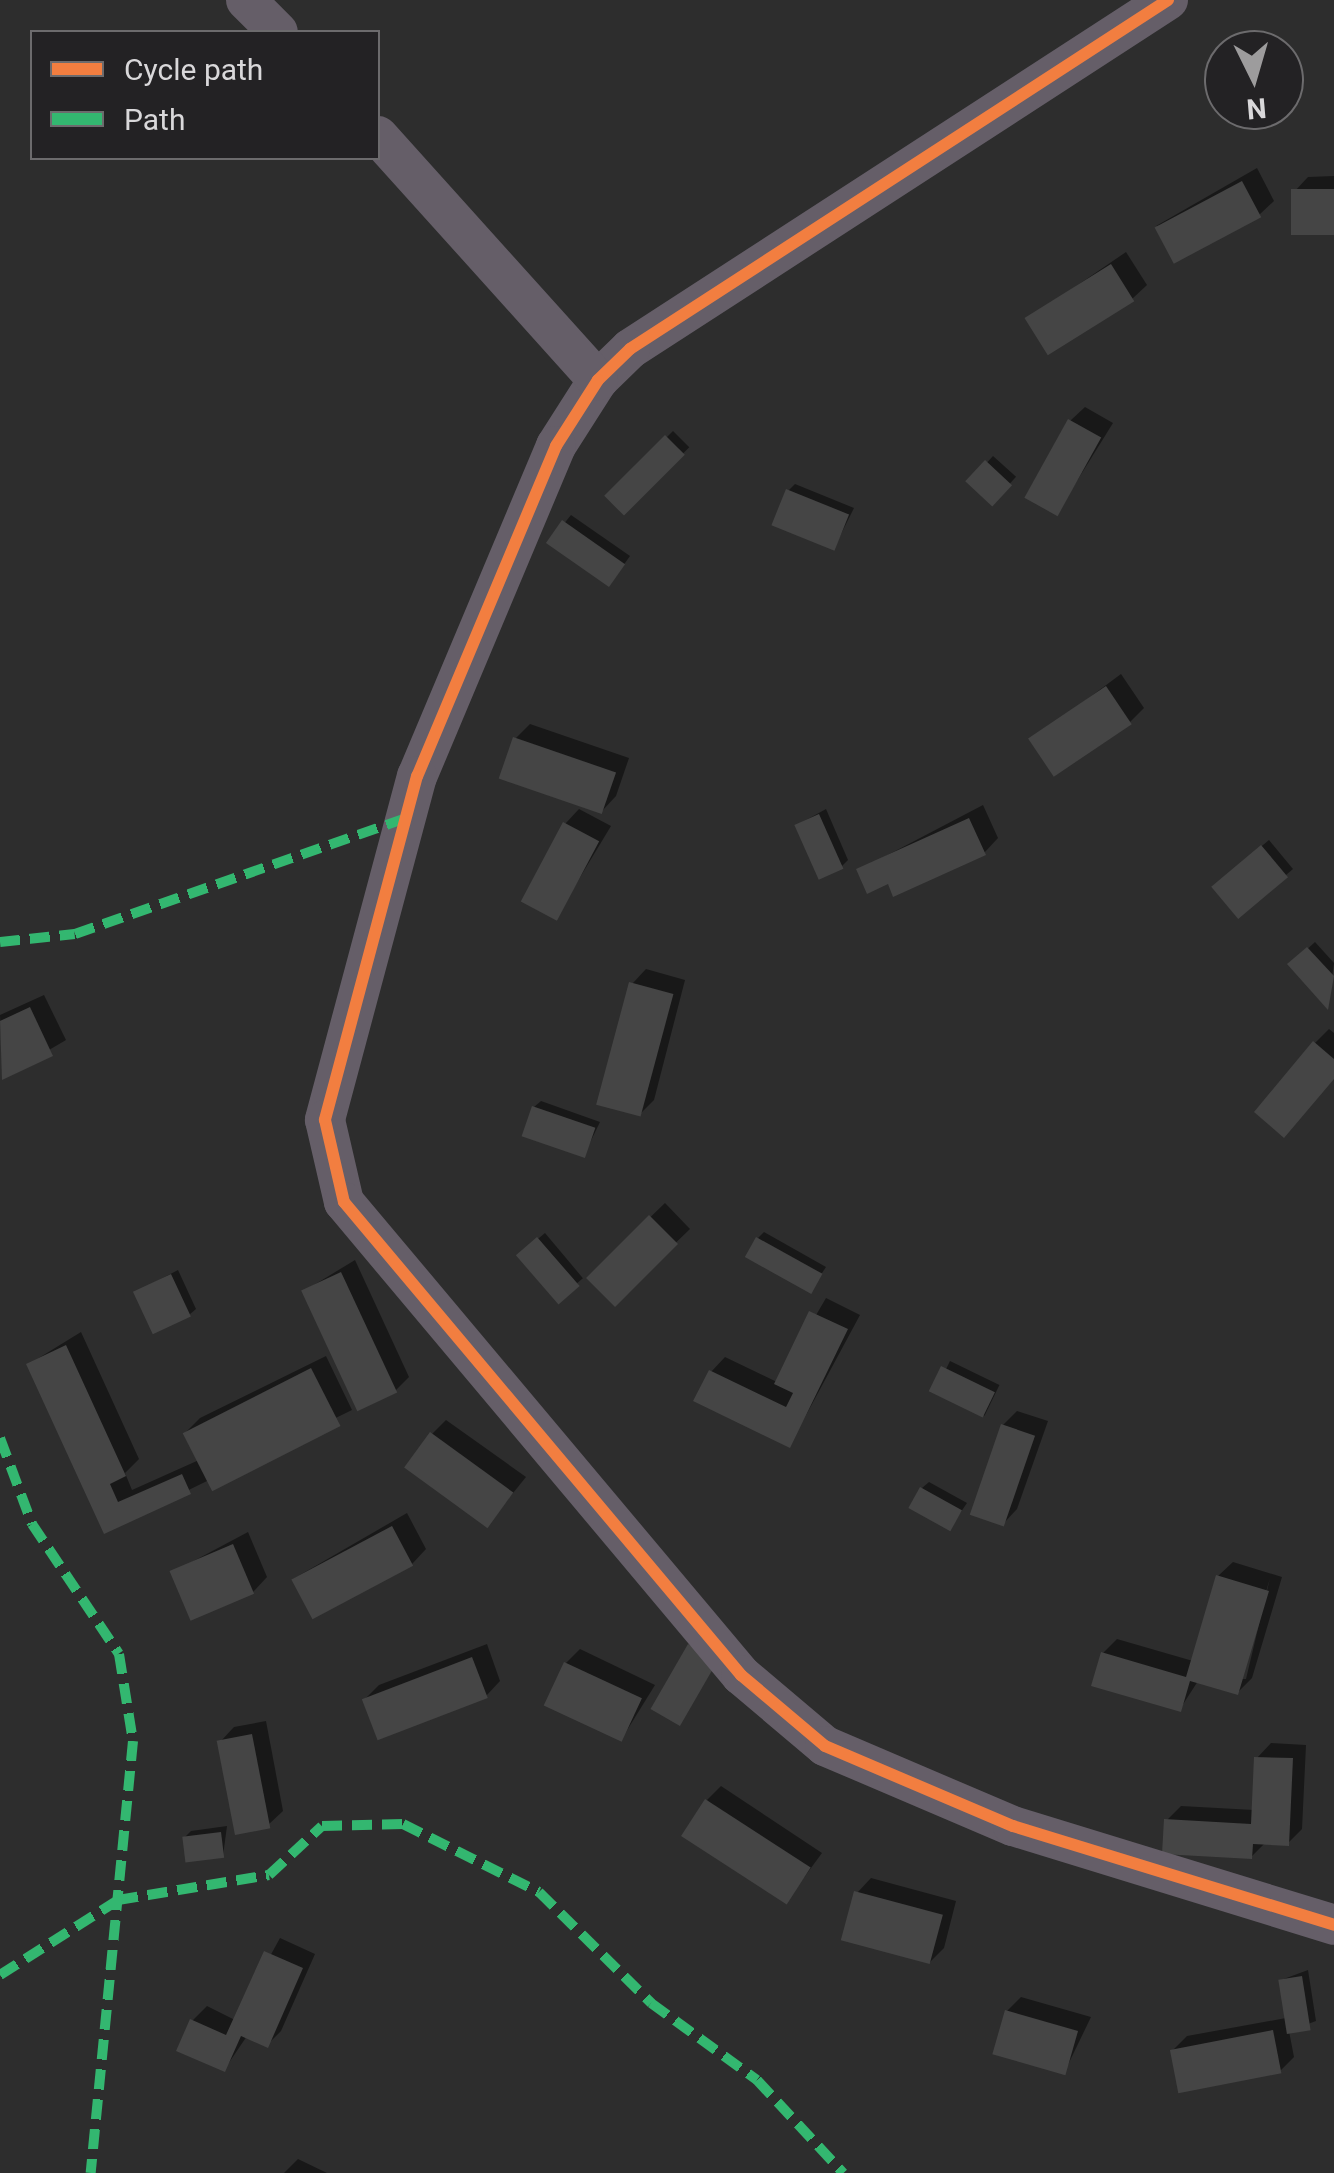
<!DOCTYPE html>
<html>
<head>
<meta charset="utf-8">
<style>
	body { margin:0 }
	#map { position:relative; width:1334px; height:2173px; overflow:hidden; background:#2d2d2d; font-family:Roboto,sans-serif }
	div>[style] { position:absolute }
	.shadow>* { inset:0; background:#0007; transform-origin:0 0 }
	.building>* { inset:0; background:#454545; transform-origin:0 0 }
	.street>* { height:40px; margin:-20px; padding:0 20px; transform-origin:20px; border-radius:20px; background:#655e68 }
	.quiet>* { height:10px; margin-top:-5px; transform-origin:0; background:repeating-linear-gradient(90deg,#33b770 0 20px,transparent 0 30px) }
	.cycleway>* { height:12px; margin:-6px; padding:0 6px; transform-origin:6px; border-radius:6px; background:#f27e40 }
	span { translate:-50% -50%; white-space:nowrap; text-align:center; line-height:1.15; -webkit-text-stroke:10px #232224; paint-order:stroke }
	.legend { position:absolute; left:30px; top:30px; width:350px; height:130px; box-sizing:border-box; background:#232224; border:2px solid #6c6b6d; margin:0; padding:12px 18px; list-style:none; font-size:30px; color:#d9d8da }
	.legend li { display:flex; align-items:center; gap:20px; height:50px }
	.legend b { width:50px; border:2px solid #6c6b6d }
	.north { position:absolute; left:1204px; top:30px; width:100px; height:100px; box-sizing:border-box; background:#232224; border:2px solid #6c6b6d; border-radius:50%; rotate:175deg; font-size:28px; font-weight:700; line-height:40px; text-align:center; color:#d9d8da }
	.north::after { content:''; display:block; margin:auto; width:35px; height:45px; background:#9d9c9d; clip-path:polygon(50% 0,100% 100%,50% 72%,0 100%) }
</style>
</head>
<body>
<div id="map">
	<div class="shadow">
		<i style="clip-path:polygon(1257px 168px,1274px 201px,1259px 215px,1156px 226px)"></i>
		<i style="clip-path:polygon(1334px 176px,1334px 232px,1294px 192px,1308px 177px)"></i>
		<i style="clip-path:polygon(1126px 252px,1147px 285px,1132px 299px,1028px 319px)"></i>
		<i style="clip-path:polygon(1085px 407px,1113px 423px,1057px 513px,1070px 421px)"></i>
		<i style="left:673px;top:431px;width:23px;height:92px;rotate:45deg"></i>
		<i style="left:993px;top:456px;width:31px;height:35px;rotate:42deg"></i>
		<i style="clip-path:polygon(795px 484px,854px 508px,834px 548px,788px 491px)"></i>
		<i style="clip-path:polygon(571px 515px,630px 556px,615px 577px,549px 542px)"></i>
		<i style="clip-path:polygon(1121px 674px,1144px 708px,1130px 722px,1032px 740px)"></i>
		<i style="clip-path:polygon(530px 724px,629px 758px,616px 796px,602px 811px,515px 739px)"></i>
		<i style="clip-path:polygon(983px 805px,998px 838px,984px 853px,889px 881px,859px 870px)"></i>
		<i style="clip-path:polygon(579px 809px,611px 826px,556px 917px,565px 824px)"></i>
		<i style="clip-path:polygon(826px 809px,848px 860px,841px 867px,797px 825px)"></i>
		<i style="clip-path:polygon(1269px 840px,1293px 869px,1238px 916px,1220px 881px)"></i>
		<i style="clip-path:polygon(1315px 942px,1334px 963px,1328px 1006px,1290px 965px)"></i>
		<i style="clip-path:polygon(646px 969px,685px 980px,654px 1100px,640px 1114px,632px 984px)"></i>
		<i style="clip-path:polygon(44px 995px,66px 1040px,3px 1077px,0 1015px)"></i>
		<i style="clip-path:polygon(1329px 1029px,1334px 1033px,1334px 1078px,1315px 1043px)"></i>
		<i style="clip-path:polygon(541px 1101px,600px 1122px,584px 1155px,534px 1107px)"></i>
		<i style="left:665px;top:1203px;width:36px;height:106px;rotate:46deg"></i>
		<i style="clip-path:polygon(764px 1232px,826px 1267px,810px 1291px,758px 1238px)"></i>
		<i style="left:545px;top:1233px;width:59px;height:34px;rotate:50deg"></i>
		<i style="clip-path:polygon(355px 1260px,409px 1377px,395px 1391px,304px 1291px)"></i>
		<i style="clip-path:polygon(178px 1270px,196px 1309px,189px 1315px,136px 1292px)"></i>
		<i style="clip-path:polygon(826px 1298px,860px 1315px,790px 1445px,711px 1372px,725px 1357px,777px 1382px)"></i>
		<i style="clip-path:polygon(81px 1332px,139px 1459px,125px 1473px,132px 1490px,199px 1460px,186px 1432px,200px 1418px,326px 1356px,352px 1410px,105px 1531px,29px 1364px)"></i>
		<i style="left:950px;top:1361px;width:55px;height:34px;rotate:26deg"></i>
		<i style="clip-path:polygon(1017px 1411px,1048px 1421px,1017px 1509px,1003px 1524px,1003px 1425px)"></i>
		<i style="clip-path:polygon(446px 1420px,526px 1477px,488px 1524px,432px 1434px)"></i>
		<i style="clip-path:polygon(929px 1482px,967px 1503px,950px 1528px,922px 1488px)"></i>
		<i style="clip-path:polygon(407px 1513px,426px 1549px,412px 1564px,293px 1579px)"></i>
		<i style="clip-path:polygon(248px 1532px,267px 1577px,253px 1592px,173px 1572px)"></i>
		<i style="clip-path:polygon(evenodd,1233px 1562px,1282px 1577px,1252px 1678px,1238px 1692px,1198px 1681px,1180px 1709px,1103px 1653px,1117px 1639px,1193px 1661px,1218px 1576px,1233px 1562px,1270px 1578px,1246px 1679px,1241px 1679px,1270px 1578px)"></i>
		<i style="clip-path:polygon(487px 1644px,500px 1681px,486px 1696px,365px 1699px,379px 1685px)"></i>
		<i style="clip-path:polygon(580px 1649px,655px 1685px,621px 1740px,566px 1663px)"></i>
		<i style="clip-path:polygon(266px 1721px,283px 1811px,268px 1825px,220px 1742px,234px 1727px)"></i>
		<i style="clip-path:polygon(1271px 1743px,1306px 1745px,1302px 1829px,1288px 1843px,1266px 1842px,1251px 1857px,1167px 1820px,1181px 1806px,1254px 1810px,1257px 1758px)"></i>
		<i style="clip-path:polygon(721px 1786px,822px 1853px,786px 1902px,707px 1800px)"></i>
		<i style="clip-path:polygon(227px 1826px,223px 1856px,184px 1838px,191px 1831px)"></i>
		<i style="clip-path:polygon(871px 1878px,956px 1901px,944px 1948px,930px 1962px,857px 1893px)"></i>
		<i style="clip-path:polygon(280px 1938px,315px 1954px,281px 2031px,267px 2045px,247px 2036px,224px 2070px,192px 2021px,207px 2006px,235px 2020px)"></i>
		<i style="clip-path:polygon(1308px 1970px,1316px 2021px,1289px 2031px,1294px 2057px,1280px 2071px,1173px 2050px,1187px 2036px,1286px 2018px,1281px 1980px)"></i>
		<i style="clip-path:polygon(1021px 1997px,1091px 2017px,1064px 2073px,1007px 2011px)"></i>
		<i style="clip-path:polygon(298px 2159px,327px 2173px,284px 2173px)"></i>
	</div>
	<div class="building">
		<i style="left:1242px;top:181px;width:41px;height:99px;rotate:62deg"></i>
		<i style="left:1334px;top:189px;width:46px;height:43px;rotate:90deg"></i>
		<i style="left:1111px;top:264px;width:44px;height:102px;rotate:58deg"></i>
		<i style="left:1068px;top:419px;width:38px;height:90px;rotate:29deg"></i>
		<i style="left:665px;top:435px;width:28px;height:86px;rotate:45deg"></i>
		<i style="left:985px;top:460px;width:37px;height:29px;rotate:43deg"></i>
		<i style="left:786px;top:489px;width:68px;height:39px;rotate:22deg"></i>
		<i style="left:562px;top:520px;width:77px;height:28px;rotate:35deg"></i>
		<i style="left:1106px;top:686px;width:46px;height:94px;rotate:56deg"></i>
		<i style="left:513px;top:737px;width:109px;height:44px;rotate:19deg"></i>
		<i style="left:819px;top:814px;width:60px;height:27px;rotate:66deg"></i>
		<i style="clip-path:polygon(969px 818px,986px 855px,893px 897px,888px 884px,867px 894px,856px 869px)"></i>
		<i style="left:563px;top:822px;width:41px;height:90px;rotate:28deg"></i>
		<i style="left:1261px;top:845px;width:42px;height:65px;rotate:50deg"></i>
		<i style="clip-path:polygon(1307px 947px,1334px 976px,1328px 1010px,1287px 964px)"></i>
		<i style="left:629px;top:982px;width:46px;height:127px;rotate:15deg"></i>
		<i style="clip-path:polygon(30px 1007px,53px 1056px,2px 1080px,0 1021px)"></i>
		<i style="clip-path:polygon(1313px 1041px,1334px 1059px,1334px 1079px,1284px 1138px,1254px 1112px)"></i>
		<i style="left:532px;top:1106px;width:67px;height:32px;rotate:19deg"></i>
		<i style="left:649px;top:1215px;width:41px;height:89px;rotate:45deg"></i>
		<i style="left:537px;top:1237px;width:65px;height:28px;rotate:49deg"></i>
		<i style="left:756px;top:1237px;width:76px;height:23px;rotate:29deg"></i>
		<i style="left:341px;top:1272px;width:133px;height:44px;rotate:65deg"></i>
		<i style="left:171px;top:1274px;width:47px;height:42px;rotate:65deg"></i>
		<i style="clip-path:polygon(809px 1311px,848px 1329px,790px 1448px,693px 1401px,709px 1370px,786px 1407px,793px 1393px,774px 1384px)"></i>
		<i style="clip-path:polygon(66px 1345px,126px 1476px,110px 1484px,118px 1502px,182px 1474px,191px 1494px,104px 1534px,26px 1364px)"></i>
		<i style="left:941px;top:1366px;width:60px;height:28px;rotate:26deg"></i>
		<i style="left:311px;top:1368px;width:65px;height:144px;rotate:63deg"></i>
		<i style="left:1001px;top:1424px;width:36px;height:96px;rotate:19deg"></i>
		<i style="left:430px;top:1432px;width:103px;height:44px;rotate:36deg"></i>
		<i style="left:920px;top:1487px;width:48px;height:24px;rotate:29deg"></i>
		<i style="left:392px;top:1526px;width:45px;height:114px;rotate:62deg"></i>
		<i style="left:233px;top:1544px;width:54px;height:69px;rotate:67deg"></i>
		<i style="clip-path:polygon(1216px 1575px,1269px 1591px,1238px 1695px,1190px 1681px,1181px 1712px,1091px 1686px,1101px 1652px,1186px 1677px)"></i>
		<i style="left:688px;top:1644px;width:34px;height:75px;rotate:30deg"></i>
		<i style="left:472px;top:1657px;width:44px;height:118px;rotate:69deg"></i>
		<i style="left:564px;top:1662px;width:86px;height:48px;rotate:25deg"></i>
		<i style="left:252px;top:1734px;width:96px;height:36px;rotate:79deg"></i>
		<i style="clip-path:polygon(1254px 1757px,1293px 1758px,1289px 1846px,1253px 1844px,1252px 1859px,1162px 1854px,1164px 1819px,1251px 1824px)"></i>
		<i style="left:705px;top:1799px;width:126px;height:44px;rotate:33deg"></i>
		<i style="left:221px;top:1832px;width:26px;height:39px;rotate:83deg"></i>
		<i style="left:854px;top:1891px;width:92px;height:51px;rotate:15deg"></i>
		<i style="clip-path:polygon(264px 1951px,303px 1968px,268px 2048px,241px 2036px,225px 2072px,176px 2051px,190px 2019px,226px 2035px)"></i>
		<i style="left:1302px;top:1976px;width:55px;height:24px;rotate:81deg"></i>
		<i style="left:1005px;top:2010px;width:76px;height:46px;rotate:16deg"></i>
		<i style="left:1273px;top:2030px;width:44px;height:105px;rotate:79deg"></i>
	</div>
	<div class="street">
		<i style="left:246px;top:0;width:45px;rotate:45deg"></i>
		<i style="left:1168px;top:0;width:641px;rotate:147.03deg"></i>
		<i style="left:630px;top:349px;width:45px;rotate:135.9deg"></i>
		<i style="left:598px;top:380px;width:78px;rotate:122.5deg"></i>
		<i style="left:556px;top:446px;width:358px;rotate:112.8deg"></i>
		<i style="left:417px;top:776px;width:356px;rotate:105deg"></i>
		<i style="left:325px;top:1120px;width:84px;rotate:77deg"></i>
		<i style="left:344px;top:1202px;width:618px;rotate:49.99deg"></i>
		<i style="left:741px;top:1675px;width:110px;rotate:40.2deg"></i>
		<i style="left:825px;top:1746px;width:204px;rotate:23.1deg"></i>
		<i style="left:1013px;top:1826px;width:336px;rotate:17.1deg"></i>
		<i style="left:378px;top:136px;width:329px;rotate:48deg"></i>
	</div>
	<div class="quiet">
		<i style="left:0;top:942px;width:75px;rotate:-6.1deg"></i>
		<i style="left:75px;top:934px;width:349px;rotate:-19.3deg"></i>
		<i style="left:0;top:1438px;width:92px;rotate:69.6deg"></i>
		<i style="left:32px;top:1524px;width:156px;rotate:56.2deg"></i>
		<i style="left:119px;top:1654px;width:88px;rotate:80.9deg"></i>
		<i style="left:133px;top:1741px;width:434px;rotate:95.6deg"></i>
		<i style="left:0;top:1975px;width:140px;rotate:-32.4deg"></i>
		<i style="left:118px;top:1900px;width:153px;rotate:-9.4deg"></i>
		<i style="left:269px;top:1875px;width:72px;rotate:-42.8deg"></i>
		<i style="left:322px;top:1826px;width:81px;rotate:-1.4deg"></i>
		<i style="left:403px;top:1824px;width:152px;rotate:26.6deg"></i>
		<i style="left:539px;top:1892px;width:158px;rotate:44.7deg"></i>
		<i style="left:651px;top:2003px;width:131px;rotate:36deg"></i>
		<i style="left:757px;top:2080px;width:127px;rotate:47.2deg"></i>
	</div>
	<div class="cycleway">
		<i style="left:1168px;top:0;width:641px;rotate:147.03deg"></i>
		<i style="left:630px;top:349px;width:45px;rotate:135.9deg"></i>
		<i style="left:598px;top:380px;width:78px;rotate:122.5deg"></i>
		<i style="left:556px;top:446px;width:358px;rotate:112.8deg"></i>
		<i style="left:417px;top:776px;width:356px;rotate:105deg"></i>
		<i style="left:325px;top:1120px;width:84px;rotate:77deg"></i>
		<i style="left:344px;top:1202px;width:618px;rotate:49.99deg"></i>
		<i style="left:741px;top:1675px;width:110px;rotate:40.2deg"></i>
		<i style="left:825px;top:1746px;width:204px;rotate:23.1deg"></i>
		<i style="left:1013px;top:1826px;width:336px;rotate:17.1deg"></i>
	</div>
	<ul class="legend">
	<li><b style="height:12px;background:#f27e40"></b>Cycle path</li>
	<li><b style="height:12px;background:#33b770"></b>Path</li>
	</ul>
	<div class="north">N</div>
</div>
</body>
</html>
